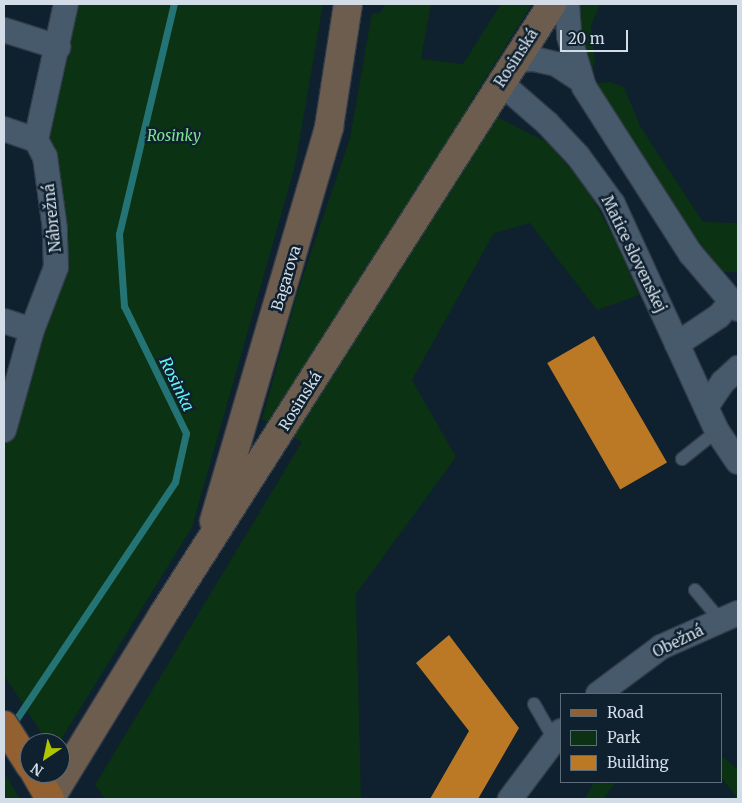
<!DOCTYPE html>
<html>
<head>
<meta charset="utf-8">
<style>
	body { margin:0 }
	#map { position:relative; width:742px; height:803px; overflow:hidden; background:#0f202f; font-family:Merriweather,serif }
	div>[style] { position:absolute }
	.green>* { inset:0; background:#0b3213 }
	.stream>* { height:7px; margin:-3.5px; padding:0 3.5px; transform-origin:3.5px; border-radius:3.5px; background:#257475 }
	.building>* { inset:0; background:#bb7926; transform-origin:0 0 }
	.roads { filter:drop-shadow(1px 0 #333c49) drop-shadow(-1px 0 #333c49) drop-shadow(0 1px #333c49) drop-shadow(0 -1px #333c49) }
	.lane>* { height:12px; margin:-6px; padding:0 6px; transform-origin:6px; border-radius:6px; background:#475a6c }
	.street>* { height:24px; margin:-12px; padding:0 12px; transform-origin:12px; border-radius:12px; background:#475a6c }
	.secondary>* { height:28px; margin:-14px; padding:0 14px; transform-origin:14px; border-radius:14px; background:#6d5d4f }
	.primary>* { height:28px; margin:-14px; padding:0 14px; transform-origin:14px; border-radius:14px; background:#936032 }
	span { translate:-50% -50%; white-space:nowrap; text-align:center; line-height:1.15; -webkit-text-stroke:5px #0f202f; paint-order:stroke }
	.street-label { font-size:15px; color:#d3dde8 }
	.park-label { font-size:15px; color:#7fe58e; font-style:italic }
	.water-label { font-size:16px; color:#64f5f8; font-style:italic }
	.frame { position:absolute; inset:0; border:5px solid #d3dde8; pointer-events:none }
	.legend { position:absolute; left:560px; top:693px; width:162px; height:90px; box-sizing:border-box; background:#0f202f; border:1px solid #5d6c79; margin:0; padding:6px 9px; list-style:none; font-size:15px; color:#d3dde8 }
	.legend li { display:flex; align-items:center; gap:10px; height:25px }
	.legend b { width:25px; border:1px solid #5d6c79 }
	.north { position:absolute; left:20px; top:733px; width:50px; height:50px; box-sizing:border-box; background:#0f202f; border:1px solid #5d6c79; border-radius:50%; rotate:214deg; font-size:14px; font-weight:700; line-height:20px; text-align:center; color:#d3dde8 }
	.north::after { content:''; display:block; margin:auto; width:18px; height:22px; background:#b0c500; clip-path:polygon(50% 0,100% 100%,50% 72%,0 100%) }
	.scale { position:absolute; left:560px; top:30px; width:68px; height:22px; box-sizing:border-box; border:2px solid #d3dde8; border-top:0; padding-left:6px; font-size:15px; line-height:18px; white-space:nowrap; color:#d3dde8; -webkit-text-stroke:4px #0f202f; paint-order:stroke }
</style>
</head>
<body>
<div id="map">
	<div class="green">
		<i style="clip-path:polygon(72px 4px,323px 4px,295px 166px,192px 527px,59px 743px,48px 743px,4px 675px,4px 445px,29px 358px,62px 266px,48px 131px)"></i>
		<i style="clip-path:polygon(385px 4px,431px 4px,421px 59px,463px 64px,501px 4px,532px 4px,470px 103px,548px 143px,587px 188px,617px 243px,639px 295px,597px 310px,530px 223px,494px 233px,412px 380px,456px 457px,356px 594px,361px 799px,105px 799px,95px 785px,302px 442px,262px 419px,297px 294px,350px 138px,372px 13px,380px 13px)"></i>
		<i style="clip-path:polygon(577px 4px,600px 4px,591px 26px,595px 61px,591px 73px,585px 60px)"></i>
		<i style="clip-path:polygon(610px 82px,624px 87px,640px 126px,703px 222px,738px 223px,738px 272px,720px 272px,665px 194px,596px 83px)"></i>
		<i style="clip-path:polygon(721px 756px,738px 769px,738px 799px,721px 777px)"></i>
		<i style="clip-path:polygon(4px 772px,20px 799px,4px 799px)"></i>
		<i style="clip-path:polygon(594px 782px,616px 782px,603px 799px,585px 799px)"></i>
	</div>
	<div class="stream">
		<i style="left:11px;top:727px;width:295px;rotate:-56.2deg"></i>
		<i style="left:175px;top:482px;width:50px;rotate:-77.3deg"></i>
		<i style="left:186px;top:433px;width:141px;rotate:-116deg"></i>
		<i style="left:124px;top:306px;width:72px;rotate:-94deg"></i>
		<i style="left:119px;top:234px;width:236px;rotate:-76.6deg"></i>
	</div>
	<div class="building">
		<i style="left:594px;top:336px;width:146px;height:54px;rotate:60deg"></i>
		<i style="clip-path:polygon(449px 635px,519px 728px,478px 799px,430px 799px,469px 731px,416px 663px)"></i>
	</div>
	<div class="roads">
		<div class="lane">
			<i style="left:682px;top:459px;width:45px;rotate:-38.7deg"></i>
			<i style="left:695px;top:590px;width:40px;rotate:50deg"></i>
			<i style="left:534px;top:704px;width:40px;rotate:60.3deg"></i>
		</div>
		<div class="street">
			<i style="left:567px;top:4px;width:32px;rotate:86deg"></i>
			<i style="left:569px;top:36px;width:53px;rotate:73.6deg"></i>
			<i style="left:584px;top:87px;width:198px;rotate:57.4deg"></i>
			<i style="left:691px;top:254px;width:72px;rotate:49.5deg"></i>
			<i style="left:4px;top:30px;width:57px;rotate:17.5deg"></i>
			<i style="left:514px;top:60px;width:20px;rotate:-3deg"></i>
			<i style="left:534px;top:59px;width:23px;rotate:13deg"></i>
			<i style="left:556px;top:64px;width:30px;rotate:33deg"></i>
			<i style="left:501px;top:83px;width:61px;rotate:41deg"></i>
			<i style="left:547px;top:123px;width:45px;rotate:46.8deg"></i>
			<i style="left:578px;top:156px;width:59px;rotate:53.9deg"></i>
			<i style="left:613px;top:204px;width:250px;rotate:65.4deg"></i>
			<i style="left:717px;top:431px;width:37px;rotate:56deg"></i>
			<i style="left:4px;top:129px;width:34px;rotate:19deg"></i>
			<i style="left:4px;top:321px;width:29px;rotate:18deg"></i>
			<i style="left:677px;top:344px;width:50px;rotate:-33.7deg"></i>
			<i style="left:719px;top:316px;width:18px;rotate:-49deg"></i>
			<i style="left:706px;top:407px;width:30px;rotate:-56deg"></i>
			<i style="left:723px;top:382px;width:21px;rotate:-43deg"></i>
			<i style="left:4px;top:430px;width:104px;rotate:-74.4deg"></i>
			<i style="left:32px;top:330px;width:67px;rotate:-69.1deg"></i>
			<i style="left:56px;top:267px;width:38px;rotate:-92deg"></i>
			<i style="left:55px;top:229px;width:73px;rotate:-97.9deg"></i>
			<i style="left:45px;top:157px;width:19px;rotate:-118deg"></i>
			<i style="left:36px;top:140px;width:139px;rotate:-77.6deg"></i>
			<i style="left:598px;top:694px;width:79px;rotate:-36.7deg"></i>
			<i style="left:661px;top:647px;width:84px;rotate:-23.8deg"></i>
			<i style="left:510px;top:799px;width:85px;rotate:-53.1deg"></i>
		</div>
		<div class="secondary">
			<i style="left:214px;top:521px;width:410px;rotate:-73.7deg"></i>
			<i style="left:329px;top:127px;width:124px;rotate:-81.2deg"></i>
			<i style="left:50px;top:799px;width:215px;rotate:-58.5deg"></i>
			<i style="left:162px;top:616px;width:726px;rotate:-57.49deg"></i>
		</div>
		<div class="primary">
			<i style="left:4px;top:725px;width:49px;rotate:57.6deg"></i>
			<i style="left:35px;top:773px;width:30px;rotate:60deg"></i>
		</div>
	</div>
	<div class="street-label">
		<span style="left:516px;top:58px;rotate:-57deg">Rosinská</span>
		<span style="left:52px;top:218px;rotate:-96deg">Nábrežná</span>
		<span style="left:634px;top:254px;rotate:64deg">Matice slovenskej</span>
		<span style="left:286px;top:278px;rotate:-73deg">Bagarova</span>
		<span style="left:300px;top:401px;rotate:-58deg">Rosinská</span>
		<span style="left:678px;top:641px;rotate:-26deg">Obežná</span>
	</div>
	<div class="park-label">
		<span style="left:174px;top:136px">Rosinky</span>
	</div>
	<div class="water-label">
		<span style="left:177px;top:384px;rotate:64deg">Rosinka</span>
	</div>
	<div class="frame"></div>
	<ul class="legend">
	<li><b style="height:6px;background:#936032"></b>Road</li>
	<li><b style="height:14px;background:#0b3213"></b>Park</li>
	<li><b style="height:14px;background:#bb7926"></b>Building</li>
	</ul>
	<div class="north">N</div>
	<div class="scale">20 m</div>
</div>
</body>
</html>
